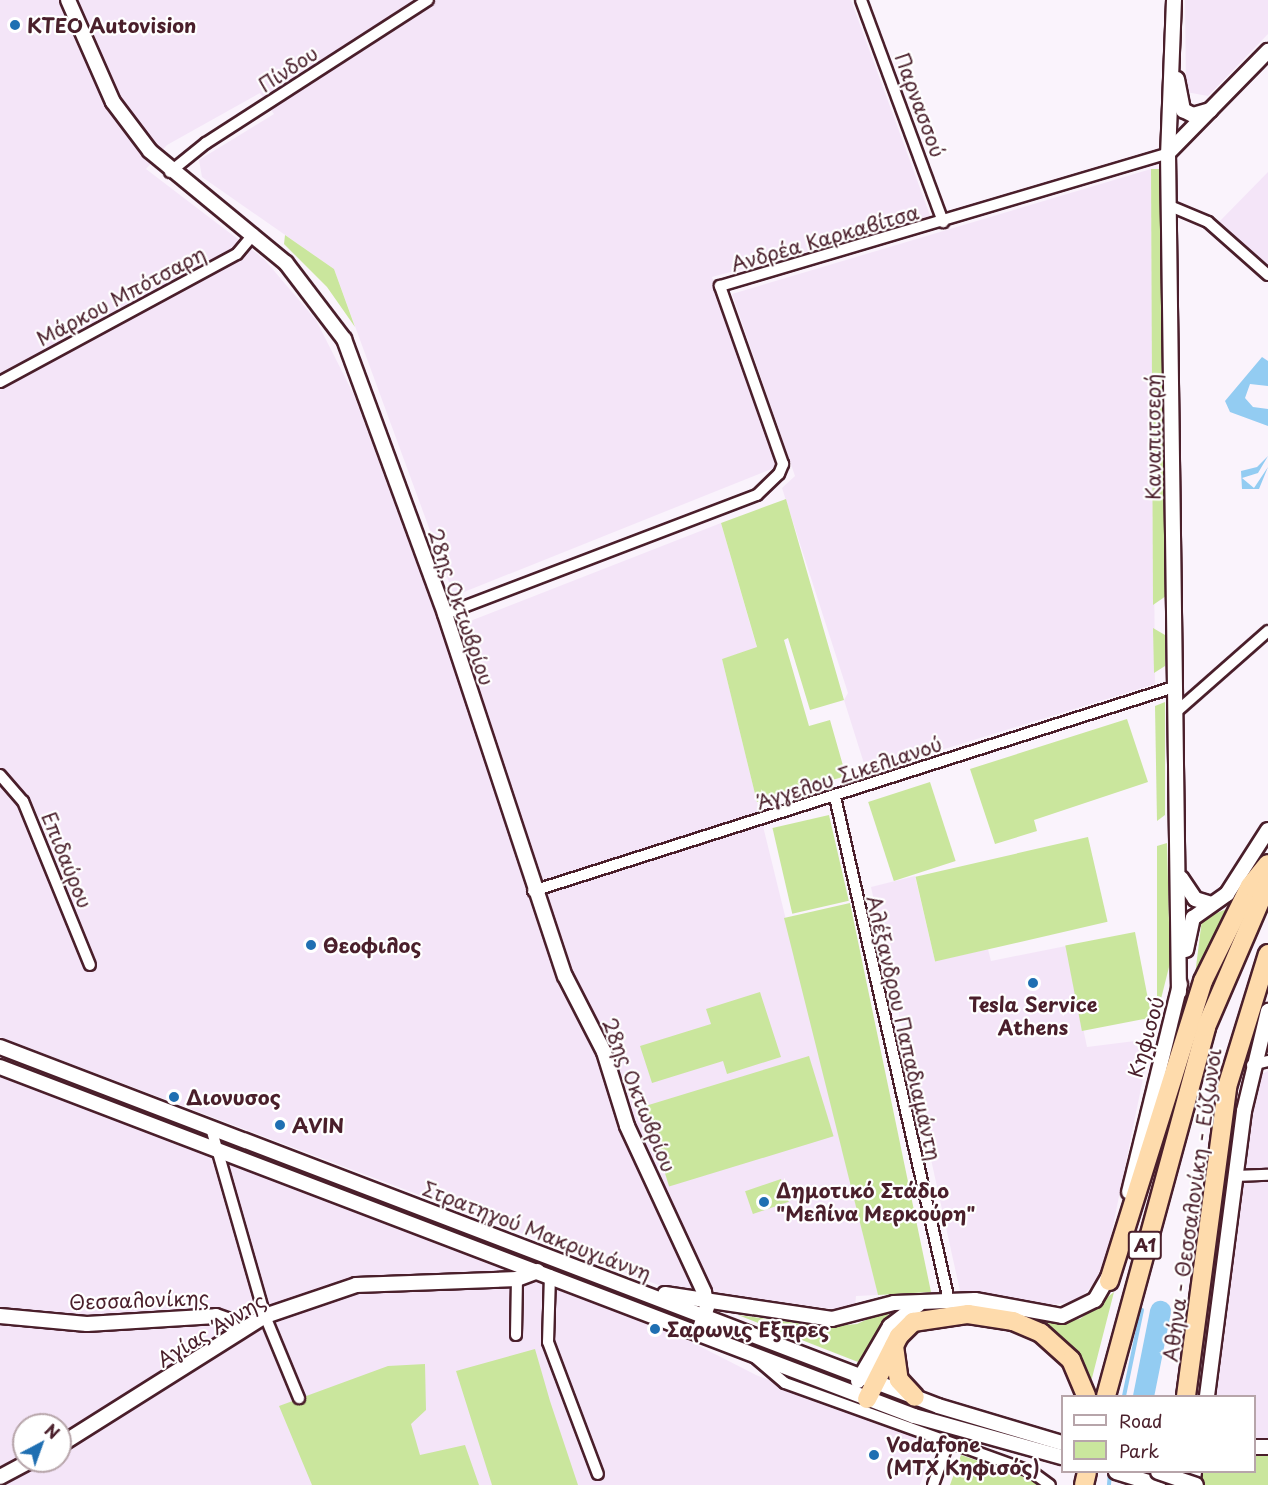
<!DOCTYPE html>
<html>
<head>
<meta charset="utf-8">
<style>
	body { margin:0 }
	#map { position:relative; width:1268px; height:1485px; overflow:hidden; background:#faf3fc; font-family:"Playpen Sans",sans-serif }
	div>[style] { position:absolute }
	.built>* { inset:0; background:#f4e5f8 }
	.green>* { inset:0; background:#cae69d; transform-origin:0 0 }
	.water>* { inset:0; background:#93ccf2 }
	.stream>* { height:4px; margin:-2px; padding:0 2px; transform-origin:2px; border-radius:2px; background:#93ccf2 }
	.river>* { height:21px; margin:-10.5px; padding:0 10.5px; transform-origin:10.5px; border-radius:10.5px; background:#93ccf2 }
	.roads { filter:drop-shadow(2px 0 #4a1f2b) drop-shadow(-2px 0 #4a1f2b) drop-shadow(0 2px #4a1f2b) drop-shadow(0 -2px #4a1f2b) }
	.street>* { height:10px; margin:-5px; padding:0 5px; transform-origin:5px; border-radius:5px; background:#fff }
	.secondary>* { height:14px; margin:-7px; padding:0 7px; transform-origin:7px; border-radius:7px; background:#fff }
	.highway>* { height:18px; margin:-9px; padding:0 9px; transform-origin:9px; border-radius:9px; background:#fedbac }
	.bridges { filter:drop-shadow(2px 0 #4a1f2b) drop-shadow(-2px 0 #4a1f2b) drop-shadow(0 2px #4a1f2b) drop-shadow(0 -2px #4a1f2b) }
	.secondary-bridge>* { height:14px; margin:-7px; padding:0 7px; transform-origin:7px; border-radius:7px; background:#fff }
	.dots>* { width:16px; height:16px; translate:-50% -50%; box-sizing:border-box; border:3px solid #fff; border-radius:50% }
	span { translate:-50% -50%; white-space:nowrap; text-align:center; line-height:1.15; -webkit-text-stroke:4.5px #fff; paint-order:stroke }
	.shield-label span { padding:2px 4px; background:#fff; border:2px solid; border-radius:4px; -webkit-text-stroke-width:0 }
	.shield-label { font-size:18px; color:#4a1f2b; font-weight:700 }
	.poi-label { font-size:20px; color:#4a1f2b; font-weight:700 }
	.left { translate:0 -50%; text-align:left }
	.street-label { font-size:20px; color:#4a1f2b }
	.legend { position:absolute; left:1061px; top:1395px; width:195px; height:78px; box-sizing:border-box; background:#fff; border:2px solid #b7a5aa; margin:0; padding:8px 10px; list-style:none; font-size:18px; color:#4a1f2b }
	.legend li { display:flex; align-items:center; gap:12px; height:30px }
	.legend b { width:30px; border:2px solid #b7a5aa }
	.north { position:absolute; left:12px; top:1413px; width:60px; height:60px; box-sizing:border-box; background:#fff; border:2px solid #b7a5aa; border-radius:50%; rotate:41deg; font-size:16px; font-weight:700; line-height:24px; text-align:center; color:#4a1f2b }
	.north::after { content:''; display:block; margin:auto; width:21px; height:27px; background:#1f6fb2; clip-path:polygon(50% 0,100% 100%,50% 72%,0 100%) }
</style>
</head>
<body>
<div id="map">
	<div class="built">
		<i style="clip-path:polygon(0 0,851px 0,931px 218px,712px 277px,777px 462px,774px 468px,454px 596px,334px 269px,202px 177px,199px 160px,274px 114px,260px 93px,167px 145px,146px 169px,264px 259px,316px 320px,354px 395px,442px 632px,721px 523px,757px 648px,722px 659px,878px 1295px,856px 1296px,855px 1307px,841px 1310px,661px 1286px,0 1037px)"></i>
		<i style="clip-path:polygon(1185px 0,1268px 0,1268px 34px,1208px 96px,1186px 92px)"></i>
		<i style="clip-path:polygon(1151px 169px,1155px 684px,867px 773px,844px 700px,848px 693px,782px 488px,795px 476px,732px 294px)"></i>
		<i style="clip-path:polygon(1268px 172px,1268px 265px,1219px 222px)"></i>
		<i style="clip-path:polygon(915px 876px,935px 961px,988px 949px,991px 961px,1066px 946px,1087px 1047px,1151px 1039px,1103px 1275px,1077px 1301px,1049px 1305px,960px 1291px,871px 887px)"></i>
		<i style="clip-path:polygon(1268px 1071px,1268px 1170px,1245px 1170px,1257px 1076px)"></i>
		<i style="clip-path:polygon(evenodd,0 1075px,664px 1328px,756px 1375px,934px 1445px,920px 1485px,0 1485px,0 1075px,24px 1425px,60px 1425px,60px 1461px,24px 1461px,24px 1425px)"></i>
		<i style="clip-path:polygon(1268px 1179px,1268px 1442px,1255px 1442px,1254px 1396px,1212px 1396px,1241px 1184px)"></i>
	</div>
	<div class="green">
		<i style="clip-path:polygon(1151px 169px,1159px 169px,1164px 180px,1166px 596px,1153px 605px)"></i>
		<i style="clip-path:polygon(285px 235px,334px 269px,355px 327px,327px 287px,284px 244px)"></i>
		<i style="clip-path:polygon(786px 499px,844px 700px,810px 710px,788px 638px,784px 640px,809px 726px,830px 720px,846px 776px,757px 802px,722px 659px,757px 647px,721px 523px)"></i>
		<i style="clip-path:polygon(1153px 628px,1165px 635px,1165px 666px,1154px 673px)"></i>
		<i style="clip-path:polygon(1165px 702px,1165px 815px,1157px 821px,1155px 706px)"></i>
		<i style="clip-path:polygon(1127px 719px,1148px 782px,1034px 820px,1037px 831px,995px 844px,970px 769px)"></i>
		<i style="left:930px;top:782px;width:83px;height:65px;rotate:72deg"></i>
		<i style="left:829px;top:815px;width:88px;height:58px;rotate:77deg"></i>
		<i style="left:1088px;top:837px;width:87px;height:177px;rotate:77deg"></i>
		<i style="clip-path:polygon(1167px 843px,1170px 963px,1151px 1039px,1157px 1012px,1157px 846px)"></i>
		<i style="clip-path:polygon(850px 903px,931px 1292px,878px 1295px,784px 918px)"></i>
		<i style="clip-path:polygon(1229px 908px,1197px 974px,1195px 975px,1202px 919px)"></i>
		<i style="left:1135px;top:932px;width:87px;height:71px;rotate:79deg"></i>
		<i style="clip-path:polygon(760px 992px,781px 1057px,727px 1074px,723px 1061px,652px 1083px,640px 1046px,711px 1024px,706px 1009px)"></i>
		<i style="left:809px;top:1056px;width:84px;height:172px;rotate:73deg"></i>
		<i style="left:781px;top:1179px;width:24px;height:38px;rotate:71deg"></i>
		<i style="clip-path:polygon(1114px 1292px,1092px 1378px,1090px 1381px,1041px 1323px,1080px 1319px)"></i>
		<i style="clip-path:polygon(881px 1313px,890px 1312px,858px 1362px,738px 1315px,825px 1327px,857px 1324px)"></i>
		<i style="clip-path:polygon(535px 1349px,550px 1401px,578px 1485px,492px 1485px,473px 1425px,456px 1371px)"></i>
		<i style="clip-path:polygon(425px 1364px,426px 1410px,411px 1424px,420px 1455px,465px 1445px,479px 1485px,312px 1485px,279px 1406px,388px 1366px)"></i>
		<i style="clip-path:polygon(961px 1455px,1035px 1481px,1042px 1485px,950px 1485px)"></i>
		<i style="clip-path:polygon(1255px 1456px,1268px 1456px,1268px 1485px,1198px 1485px,1201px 1472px,1254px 1472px)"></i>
	</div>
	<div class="water">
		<i style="clip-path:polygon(1262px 357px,1268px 361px,1268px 386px,1250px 384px,1245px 398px,1253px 407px,1268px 409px,1268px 426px,1230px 412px,1225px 401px)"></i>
		<i style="clip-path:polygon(1268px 456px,1258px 473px,1242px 478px,1254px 488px,1268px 467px,1259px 489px,1242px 489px,1241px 471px,1257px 467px)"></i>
	</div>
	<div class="stream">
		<i style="left:1124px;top:1396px;width:88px;rotate:-78.2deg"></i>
		<i style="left:1109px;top:1485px;width:13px;rotate:-86deg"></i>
	</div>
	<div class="river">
		<i style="left:1143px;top:1396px;width:87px;rotate:-78.7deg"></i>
	</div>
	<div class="roads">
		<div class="street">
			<i style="left:861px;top:0;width:237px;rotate:69.7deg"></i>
			<i style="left:170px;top:172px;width:46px;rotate:-38.9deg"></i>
			<i style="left:206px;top:143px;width:264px;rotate:-32.8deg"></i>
			<i style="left:1170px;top:206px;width:41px;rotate:22.8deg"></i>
			<i style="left:1208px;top:222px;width:80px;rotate:41.5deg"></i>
			<i style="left:0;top:382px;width:269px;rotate:-28.4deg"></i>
			<i style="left:237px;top:254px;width:26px;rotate:-50deg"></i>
			<i style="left:445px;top:614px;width:334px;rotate:-20.9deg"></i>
			<i style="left:757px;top:495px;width:30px;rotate:-44deg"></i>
			<i style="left:779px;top:474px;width:11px;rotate:-68deg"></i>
			<i style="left:783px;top:464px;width:189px;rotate:-109.5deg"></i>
			<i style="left:720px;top:286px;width:467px;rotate:-16.5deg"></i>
			<i style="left:1175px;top:713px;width:124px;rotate:-41.4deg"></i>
			<i style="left:0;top:775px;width:35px;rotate:49deg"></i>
			<i style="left:23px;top:801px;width:177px;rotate:67.8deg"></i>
			<i style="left:835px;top:797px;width:517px;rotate:77.25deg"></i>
			<i style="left:533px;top:891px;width:673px;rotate:-17.65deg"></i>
			<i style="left:1252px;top:1065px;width:16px;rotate:-14deg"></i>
			<i style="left:211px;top:1128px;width:196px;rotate:74deg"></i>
			<i style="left:265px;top:1316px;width:89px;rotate:67.5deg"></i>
			<i style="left:1235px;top:1176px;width:33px;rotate:-2deg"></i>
			<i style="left:550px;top:1275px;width:67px;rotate:91.7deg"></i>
			<i style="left:548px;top:1342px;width:141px;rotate:69.3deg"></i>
			<i style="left:516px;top:1335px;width:56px;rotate:-89deg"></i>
			<i style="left:752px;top:1355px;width:43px;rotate:40.3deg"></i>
			<i style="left:785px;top:1383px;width:263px;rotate:19.8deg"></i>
			<i style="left:1032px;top:1472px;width:22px;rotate:36deg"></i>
			<i style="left:933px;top:1485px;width:45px;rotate:-70.3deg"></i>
		</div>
		<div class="secondary">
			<i style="left:68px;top:0;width:111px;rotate:66.2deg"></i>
			<i style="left:113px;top:102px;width:61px;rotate:52.9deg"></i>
			<i style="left:150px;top:151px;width:176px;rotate:39.5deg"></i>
			<i style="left:286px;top:263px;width:96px;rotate:52.7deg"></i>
			<i style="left:344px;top:339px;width:293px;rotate:69.8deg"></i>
			<i style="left:445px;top:614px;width:381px;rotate:71.7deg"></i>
			<i style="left:565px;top:976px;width:85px;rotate:62.8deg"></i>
			<i style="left:604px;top:1052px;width:77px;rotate:72.7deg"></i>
			<i style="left:627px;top:1126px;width:183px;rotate:65.1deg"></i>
			<i style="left:704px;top:1292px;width:15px;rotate:79deg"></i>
			<i style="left:707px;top:1307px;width:26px;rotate:108deg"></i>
			<i style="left:1174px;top:0;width:153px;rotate:92.2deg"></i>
			<i style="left:1168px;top:153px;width:839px;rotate:89.25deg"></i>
			<i style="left:1177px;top:79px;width:32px;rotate:79deg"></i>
			<i style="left:1183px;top:110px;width:11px;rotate:27deg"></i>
			<i style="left:1193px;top:115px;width:18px;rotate:-16deg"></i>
			<i style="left:1168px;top:153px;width:143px;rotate:-45.6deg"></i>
			<i style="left:1181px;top:878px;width:25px;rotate:56deg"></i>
			<i style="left:1195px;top:899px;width:17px;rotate:17deg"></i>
			<i style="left:1186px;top:950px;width:33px;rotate:-78deg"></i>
			<i style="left:1193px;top:918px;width:42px;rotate:-35.2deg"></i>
			<i style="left:1227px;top:894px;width:76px;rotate:-57.4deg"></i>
			<i style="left:0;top:1047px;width:1004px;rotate:20.94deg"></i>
			<i style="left:938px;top:1406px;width:129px;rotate:16.6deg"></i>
			<i style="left:0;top:1067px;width:978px;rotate:20.9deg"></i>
			<i style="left:914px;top:1416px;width:154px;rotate:15.5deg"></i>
			<i style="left:1129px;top:1192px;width:214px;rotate:-76.2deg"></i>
			<i style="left:665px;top:1294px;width:169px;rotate:8.5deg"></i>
			<i style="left:832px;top:1319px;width:64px;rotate:-14.5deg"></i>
			<i style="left:894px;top:1303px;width:81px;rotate:-2.1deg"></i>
			<i style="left:975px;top:1300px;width:88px;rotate:10.4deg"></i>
			<i style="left:1062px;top:1316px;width:37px;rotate:-26deg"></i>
			<i style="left:1095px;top:1300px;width:32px;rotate:-60deg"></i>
			<i style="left:0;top:1316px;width:87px;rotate:5.3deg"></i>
			<i style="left:87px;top:1324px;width:129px;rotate:-3.5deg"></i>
			<i style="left:216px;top:1316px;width:12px;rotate:20deg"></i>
			<i style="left:227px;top:1320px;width:16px;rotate:52deg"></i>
			<i style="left:858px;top:1381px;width:64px;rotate:-59.8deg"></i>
			<i style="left:890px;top:1326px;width:35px;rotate:-37deg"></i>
			<i style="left:1207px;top:1396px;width:287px;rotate:-82.6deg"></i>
			<i style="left:1244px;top:1111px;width:103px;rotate:-76.5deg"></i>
			<i style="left:60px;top:1445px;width:242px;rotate:-32.2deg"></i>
			<i style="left:265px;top:1316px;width:96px;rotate:-18.8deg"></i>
			<i style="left:356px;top:1285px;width:161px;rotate:-2.1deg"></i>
			<i style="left:517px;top:1279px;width:22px;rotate:-21deg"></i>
			<i style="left:1254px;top:1447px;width:14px"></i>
			<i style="left:1116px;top:1472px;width:44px;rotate:17.2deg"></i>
			<i style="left:0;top:1477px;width:34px;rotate:-28deg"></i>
			<i style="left:1192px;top:1485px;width:13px;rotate:-81deg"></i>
		</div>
		<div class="highway">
			<i style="left:1109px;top:1281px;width:314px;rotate:-72.6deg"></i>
			<i style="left:1203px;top:981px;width:106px;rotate:-63.7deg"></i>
			<i style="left:1250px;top:886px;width:28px;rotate:-51deg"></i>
			<i style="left:894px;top:1346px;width:34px;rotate:82deg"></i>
			<i style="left:899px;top:1380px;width:23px;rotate:47deg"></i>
			<i style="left:1106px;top:1396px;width:382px;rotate:-74.8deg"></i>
			<i style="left:1206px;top:1027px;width:157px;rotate:-66.7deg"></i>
			<i style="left:1186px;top:1396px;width:312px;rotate:-82.4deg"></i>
			<i style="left:1227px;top:1087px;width:139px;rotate:-72.9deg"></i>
			<i style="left:867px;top:1399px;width:71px;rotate:-63.1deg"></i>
			<i style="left:899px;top:1336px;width:20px;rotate:-45deg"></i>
			<i style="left:913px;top:1322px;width:56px;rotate:-8.3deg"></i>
			<i style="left:968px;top:1314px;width:46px;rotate:8.8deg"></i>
			<i style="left:1013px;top:1321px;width:30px;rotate:23deg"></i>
			<i style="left:1041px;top:1333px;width:40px;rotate:42deg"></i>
			<i style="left:1071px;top:1360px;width:39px;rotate:67deg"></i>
			<i style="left:1084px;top:1485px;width:13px;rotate:-77deg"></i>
		</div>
	</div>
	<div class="bridges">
		<div class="secondary-bridge">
			<i style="left:1158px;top:1472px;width:40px;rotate:18.9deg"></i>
		</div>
	</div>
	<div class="dots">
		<i style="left:15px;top:25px;background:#1f6fb2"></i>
		<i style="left:311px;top:945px;background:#1f6fb2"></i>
		<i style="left:1033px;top:983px;background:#1f6fb2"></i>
		<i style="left:174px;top:1097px;background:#1f6fb2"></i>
		<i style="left:280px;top:1125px;background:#1f6fb2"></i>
		<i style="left:764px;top:1202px;background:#1f6fb2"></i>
		<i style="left:655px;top:1329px;background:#1f6fb2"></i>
		<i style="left:874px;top:1455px;background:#1f6fb2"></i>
	</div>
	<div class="shield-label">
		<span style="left:1145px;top:1245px">Α1</span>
	</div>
	<div class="poi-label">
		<span class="left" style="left:27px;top:25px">ΚΤΕΟ Autovision</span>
		<span class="left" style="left:323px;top:945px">Θεοφιλος</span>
		<span style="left:1033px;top:1016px">Tesla Service<br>Athens</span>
		<span class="left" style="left:186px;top:1097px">Διονυσος</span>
		<span class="left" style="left:292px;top:1125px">AVIN</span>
		<span class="left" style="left:776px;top:1202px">Δημοτικό Στάδιο<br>"Μελίνα Μερκούρη"</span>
		<span class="left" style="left:667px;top:1329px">Σαρωνις Εξπρες</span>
		<span class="left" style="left:886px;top:1456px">Vodafone<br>(MTX Κηφισός)</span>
	</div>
	<div class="street-label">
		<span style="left:288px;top:69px;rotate:-33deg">Πίνδου</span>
		<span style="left:920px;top:105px;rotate:70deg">Παρνασσού</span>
		<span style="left:825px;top:238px;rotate:-16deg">Ανδρέα Καρκαβίτσα</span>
		<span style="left:121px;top:296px;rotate:-28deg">Μάρκου Μπότσαρη</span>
		<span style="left:1153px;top:437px;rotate:-90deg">Καναπιτσερή</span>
		<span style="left:461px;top:607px;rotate:71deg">28ης Οκτωβρίου</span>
		<span style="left:849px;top:773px;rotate:-18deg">Άγγελου Σικελιανού</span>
		<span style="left:67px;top:860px;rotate:68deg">Επιδαύρου</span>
		<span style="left:904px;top:1028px;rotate:77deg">Αλέξανδρου Παπαδιαμάντη</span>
		<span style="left:1146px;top:1037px;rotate:-74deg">Κηφισού</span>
		<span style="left:639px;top:1095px;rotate:68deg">28ης Οκτωβρίου</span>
		<span style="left:1192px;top:1205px;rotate:-82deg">Αθήνα - Θεσσαλονίκη - Εύζωνοι</span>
		<span style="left:537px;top:1231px;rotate:21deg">Στρατηγού Μακρυγιάννη</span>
		<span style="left:139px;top:1300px;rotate:-2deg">Θεσσαλονίκης</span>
		<span style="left:211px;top:1330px;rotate:-31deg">Αγίας Άννης</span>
	</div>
	<ul class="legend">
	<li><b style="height:8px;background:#fff"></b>Road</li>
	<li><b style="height:16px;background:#cae69d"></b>Park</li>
	</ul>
	<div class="north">N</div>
</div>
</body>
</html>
